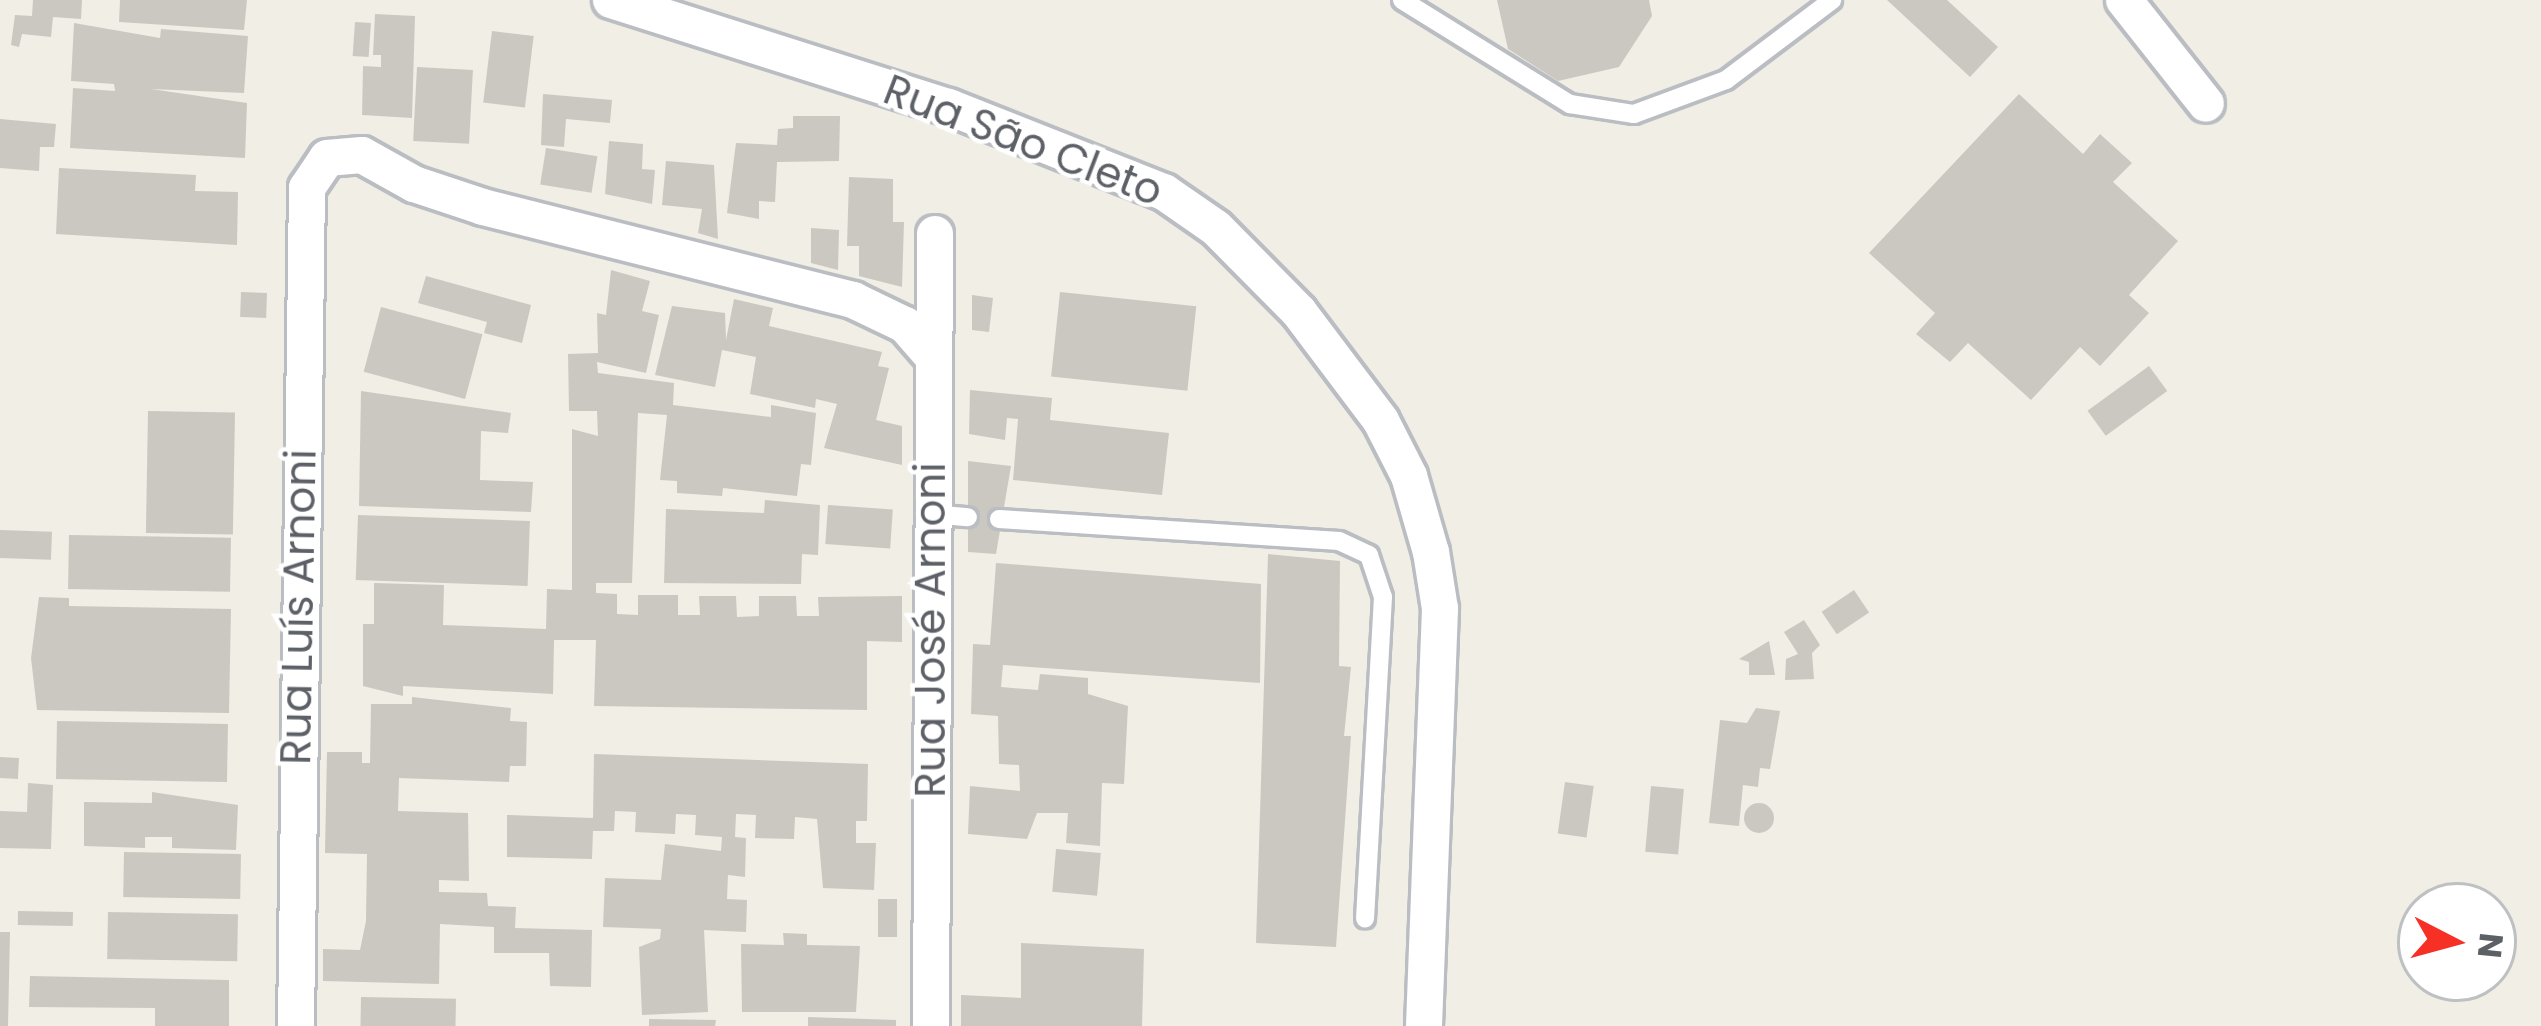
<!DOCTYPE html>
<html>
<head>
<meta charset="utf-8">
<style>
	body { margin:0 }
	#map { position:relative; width:2541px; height:1026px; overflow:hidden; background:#f0eee5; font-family:Poppins,sans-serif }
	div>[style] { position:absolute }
	.building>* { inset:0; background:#cbc8c2; transform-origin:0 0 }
	.round { border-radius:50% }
	.roads { filter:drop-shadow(3px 0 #babdc2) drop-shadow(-3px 0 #babdc2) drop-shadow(0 3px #babdc2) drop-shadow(0 -3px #babdc2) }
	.lane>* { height:18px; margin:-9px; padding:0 9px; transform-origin:9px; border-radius:9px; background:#fff }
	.street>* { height:36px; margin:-18px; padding:0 18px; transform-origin:18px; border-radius:18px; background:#fff }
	span { translate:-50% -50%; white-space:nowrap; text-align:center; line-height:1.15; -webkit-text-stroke:9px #fff; paint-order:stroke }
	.street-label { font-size:42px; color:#5d6167 }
	.north { position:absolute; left:2397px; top:882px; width:120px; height:120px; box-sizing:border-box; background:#fff; border:3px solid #bec0c2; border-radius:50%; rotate:96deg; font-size:33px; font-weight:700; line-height:48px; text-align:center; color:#5d6167 }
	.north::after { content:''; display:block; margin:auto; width:42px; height:54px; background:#f63025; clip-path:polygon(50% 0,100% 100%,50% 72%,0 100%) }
</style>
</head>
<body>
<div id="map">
	<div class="building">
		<i style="clip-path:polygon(33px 0,82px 0,81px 19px,53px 17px,51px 37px,22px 34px,19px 47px,11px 45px,15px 15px,32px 16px)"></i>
		<i style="clip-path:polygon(120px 0,247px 0,244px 30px,119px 22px)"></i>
		<i style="clip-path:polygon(1497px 0,1649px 0,1652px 16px,1619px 67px,1558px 81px,1508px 49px)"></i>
		<i style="clip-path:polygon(1887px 0,1947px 0,1998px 47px,1970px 77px)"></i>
		<i style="clip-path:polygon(375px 14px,415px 16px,412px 118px,362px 115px,363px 66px,381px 67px,381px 55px,373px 55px)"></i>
		<i style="left:355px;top:22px;width:16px;height:34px;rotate:4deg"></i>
		<i style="clip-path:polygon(74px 23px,160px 38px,161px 29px,248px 36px,244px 93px,151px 89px,247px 103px,245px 158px,70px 148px,73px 88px,115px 91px,114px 84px,71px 81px)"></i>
		<i style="left:492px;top:31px;width:42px;height:72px;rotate:7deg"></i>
		<i style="left:417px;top:67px;width:56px;height:74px;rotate:3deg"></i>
		<i style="clip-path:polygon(543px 94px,612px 100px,610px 123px,566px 119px,564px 147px,541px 145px)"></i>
		<i style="clip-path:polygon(2019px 94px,2083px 154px,2100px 134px,2132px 163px,2113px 182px,2178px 241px,2129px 295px,2149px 313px,2100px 366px,2080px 347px,2031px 400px,1968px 343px,1950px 362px,1916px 334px,1935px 313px,1869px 253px)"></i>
		<i style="clip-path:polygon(793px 116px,840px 116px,839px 161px,777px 162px,775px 202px,759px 201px,759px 219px,727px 213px,736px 143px,777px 145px,778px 129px,793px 128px)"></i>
		<i style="clip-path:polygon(0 119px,56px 124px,54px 147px,40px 147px,39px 171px,0 168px)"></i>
		<i style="clip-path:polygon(609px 141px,643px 144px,642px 169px,655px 170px,652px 204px,605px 194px)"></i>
		<i style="left:546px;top:148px;width:52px;height:37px;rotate:9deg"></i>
		<i style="clip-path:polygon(666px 161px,714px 165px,718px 239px,698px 233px,702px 209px,662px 205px)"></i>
		<i style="clip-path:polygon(59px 168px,196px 175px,195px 191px,238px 192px,237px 245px,56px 234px)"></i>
		<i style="clip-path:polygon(849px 177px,893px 179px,893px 222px,904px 222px,902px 287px,859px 276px,859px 246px,847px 246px)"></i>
		<i style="clip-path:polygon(811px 228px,839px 230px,838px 270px,811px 263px)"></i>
		<i style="clip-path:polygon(611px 270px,650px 281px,642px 311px,659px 315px,646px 373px,597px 362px,598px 373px,674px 383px,673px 405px,771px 417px,771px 405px,816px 413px,811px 465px,801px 464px,797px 496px,723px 488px,722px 496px,677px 493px,677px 481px,660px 480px,667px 415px,638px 413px,632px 583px,596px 583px,596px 593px,617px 594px,617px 614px,638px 615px,638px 595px,678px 595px,678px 615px,700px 615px,699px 596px,736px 596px,737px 617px,759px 616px,759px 596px,796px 596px,797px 616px,819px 616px,818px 597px,902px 596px,902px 642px,867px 641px,867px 710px,594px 706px,596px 640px,554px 640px,553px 694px,403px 686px,403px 696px,363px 686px,363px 624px,374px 624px,374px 583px,444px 585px,443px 625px,546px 629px,547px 589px,572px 590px,572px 429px,598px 436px,597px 411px,569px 411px,568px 354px,598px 353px,597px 313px,606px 315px)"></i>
		<i style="clip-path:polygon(426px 276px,531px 305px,522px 343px,484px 333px,487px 322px,418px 303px)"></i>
		<i style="left:241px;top:292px;width:26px;height:25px;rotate:2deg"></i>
		<i style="left:1060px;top:292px;width:137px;height:85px;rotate:6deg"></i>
		<i style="clip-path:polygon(972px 295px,993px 298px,989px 332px,972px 330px)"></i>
		<i style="clip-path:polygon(734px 299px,773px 308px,769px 326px,882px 352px,878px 366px,889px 368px,876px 420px,902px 426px,902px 465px,824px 448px,837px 404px,816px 399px,815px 408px,750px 394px,756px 357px,722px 350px,715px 387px,655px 375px,672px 306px,725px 313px,726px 340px)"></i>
		<i style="left:381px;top:307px;width:105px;height:67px;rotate:15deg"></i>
		<i style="left:2149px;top:366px;width:31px;height:76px;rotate:54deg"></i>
		<i style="clip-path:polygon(970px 390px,1052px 398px,1050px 420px,1169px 433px,1162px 495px,1013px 480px,1018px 419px,1007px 418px,1005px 440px,969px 434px)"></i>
		<i style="clip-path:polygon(361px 391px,511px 413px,508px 433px,481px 431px,480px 480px,533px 482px,531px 512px,359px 506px)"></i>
		<i style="left:148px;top:411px;width:87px;height:122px;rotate:1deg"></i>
		<i style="clip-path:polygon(968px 461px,1011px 466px,996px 554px,968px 552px)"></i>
		<i style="clip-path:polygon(765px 500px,820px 505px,818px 555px,802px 554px,801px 584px,664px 583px,666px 509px,764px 513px)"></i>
		<i style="left:828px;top:505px;width:65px;height:39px;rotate:4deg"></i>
		<i style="left:358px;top:515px;width:172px;height:65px;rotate:2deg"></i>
		<i style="left:0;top:530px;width:52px;height:28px;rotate:2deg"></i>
		<i style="left:69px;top:535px;width:162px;height:54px;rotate:1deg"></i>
		<i style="clip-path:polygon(1268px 554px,1340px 561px,1339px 666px,1351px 667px,1344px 736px,1351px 736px,1336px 947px,1256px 943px)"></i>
		<i style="clip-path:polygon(996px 563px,1261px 584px,1260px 683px,1003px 665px,1001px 687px,1038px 690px,1040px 674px,1088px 678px,1088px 694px,1128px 706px,1124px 784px,1102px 783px,1100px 846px,1066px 843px,1068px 813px,1037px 813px,1027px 839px,968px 834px,970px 786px,1020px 791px,1019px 765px,999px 764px,998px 716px,971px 714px,973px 644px,990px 645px)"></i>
		<i style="left:1854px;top:590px;width:27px;height:39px;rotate:56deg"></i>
		<i style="clip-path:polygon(39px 597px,69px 598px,69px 606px,231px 609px,229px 713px,37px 710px,31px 658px)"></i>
		<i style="clip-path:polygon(1804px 620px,1820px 645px,1812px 653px,1814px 679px,1785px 680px,1786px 659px,1798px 654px,1784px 632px)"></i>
		<i style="clip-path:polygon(1769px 641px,1775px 675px,1749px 675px,1749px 662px,1739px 659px)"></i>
		<i style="clip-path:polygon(412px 697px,511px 708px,510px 721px,527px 722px,526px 766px,510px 766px,509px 782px,399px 778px,398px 811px,468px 813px,469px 881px,439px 880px,439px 892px,487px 893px,488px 906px,516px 907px,515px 928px,592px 930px,591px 987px,550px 986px,549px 953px,494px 953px,494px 927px,440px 924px,439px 984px,323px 981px,323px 949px,360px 950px,366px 921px,367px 854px,325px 853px,327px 752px,362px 752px,362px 763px,370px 763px,371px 704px,412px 704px)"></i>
		<i style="clip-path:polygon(1756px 708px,1780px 711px,1770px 769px,1760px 768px,1758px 787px,1743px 785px,1739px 826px,1709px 823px,1720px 720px,1747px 723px)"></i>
		<i style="left:57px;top:721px;width:171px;height:58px;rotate:1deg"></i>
		<i style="clip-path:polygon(594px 754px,868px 764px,867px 821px,856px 821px,856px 843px,876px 843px,874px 890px,823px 888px,817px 819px,795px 817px,794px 839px,755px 838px,756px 815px,736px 814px,735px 837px,746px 838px,745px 877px,728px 875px,727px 899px,747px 900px,746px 932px,704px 930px,708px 1012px,642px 1015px,639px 947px,660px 939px,661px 929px,603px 927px,605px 878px,661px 880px,665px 844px,721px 851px,722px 837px,695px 835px,696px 815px,676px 814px,675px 834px,635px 832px,636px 812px,615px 811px,614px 831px,593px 831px,592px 859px,507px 857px,507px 815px,593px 818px)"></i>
		<i style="left:0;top:757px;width:19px;height:21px;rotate:3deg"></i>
		<i style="left:1565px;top:782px;width:29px;height:52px;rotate:8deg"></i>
		<i style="clip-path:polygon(28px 783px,53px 785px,51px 849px,0 848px,0 811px,27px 812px)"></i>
		<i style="left:1651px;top:786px;width:33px;height:66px;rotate:5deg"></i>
		<i style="clip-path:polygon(152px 792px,238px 805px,236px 850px,172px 848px,172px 837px,145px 837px,145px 848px,84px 846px,84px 802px,152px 803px)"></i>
		<i class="round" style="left:1744px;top:803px;width:30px;height:30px"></i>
		<i style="left:1056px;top:849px;width:45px;height:43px;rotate:5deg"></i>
		<i style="left:124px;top:852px;width:117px;height:45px;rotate:1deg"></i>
		<i style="left:878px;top:899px;width:19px;height:38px"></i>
		<i style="left:18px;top:911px;width:55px;height:14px;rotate:1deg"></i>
		<i style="left:108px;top:912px;width:130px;height:47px;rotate:1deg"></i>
		<i style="clip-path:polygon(0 932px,10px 932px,8px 1026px,0 1026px)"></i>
		<i style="clip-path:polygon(783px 933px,807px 934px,807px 945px,860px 946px,856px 1012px,742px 1012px,741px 944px,784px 945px)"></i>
		<i style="clip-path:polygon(1021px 943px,1144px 949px,1142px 1026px,961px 1026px,961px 995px,1021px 998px)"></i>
		<i style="clip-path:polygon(30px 976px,229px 980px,229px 1026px,155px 1026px,155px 1008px,29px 1007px)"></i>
		<i style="left:361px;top:997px;width:95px;height:29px;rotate:1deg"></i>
		<i style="clip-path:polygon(808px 1017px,896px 1020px,896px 1026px,808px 1026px)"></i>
		<i style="clip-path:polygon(649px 1019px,716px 1020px,715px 1026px,649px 1026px)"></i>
	</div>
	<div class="roads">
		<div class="lane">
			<i style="left:1402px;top:0;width:198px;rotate:31.8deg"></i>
			<i style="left:1570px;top:104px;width:65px;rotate:8.9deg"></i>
			<i style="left:1634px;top:114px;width:98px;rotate:-20.3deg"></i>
			<i style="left:1726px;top:80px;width:133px;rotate:-37deg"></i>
			<i style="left:931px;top:514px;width:37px;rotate:5deg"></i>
			<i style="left:999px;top:519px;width:341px;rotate:3.7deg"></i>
			<i style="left:1339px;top:541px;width:33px;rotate:25deg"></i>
			<i style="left:1369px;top:555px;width:44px;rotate:71.6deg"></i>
			<i style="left:1383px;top:597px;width:322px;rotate:93.2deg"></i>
		</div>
		<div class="street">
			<i style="left:611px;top:0;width:355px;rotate:17.6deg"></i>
			<i style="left:949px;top:107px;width:231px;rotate:21.6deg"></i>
			<i style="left:1164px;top:192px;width:63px;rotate:34.7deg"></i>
			<i style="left:1216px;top:228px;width:118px;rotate:45.3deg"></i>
			<i style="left:1299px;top:312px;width:136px;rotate:53deg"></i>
			<i style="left:1381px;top:421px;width:62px;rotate:63deg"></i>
			<i style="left:1409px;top:476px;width:79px;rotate:73.9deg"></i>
			<i style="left:1431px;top:552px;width:58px;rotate:81deg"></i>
			<i style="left:1440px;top:609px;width:417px;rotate:92.2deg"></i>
			<i style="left:2124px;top:0;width:132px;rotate:51.7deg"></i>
			<i style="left:296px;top:1026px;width:838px;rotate:-89.25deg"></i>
			<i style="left:307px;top:188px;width:36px;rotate:-56deg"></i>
			<i style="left:327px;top:158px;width:35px;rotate:-5deg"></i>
			<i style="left:362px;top:155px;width:60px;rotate:29.1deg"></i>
			<i style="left:414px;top:184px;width:73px;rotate:18.4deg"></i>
			<i style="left:483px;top:207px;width:382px;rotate:14.1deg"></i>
			<i style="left:853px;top:300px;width:58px;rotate:25.7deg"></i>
			<i style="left:905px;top:325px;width:43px;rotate:48.8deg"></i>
			<i style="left:931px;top:1026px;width:792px;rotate:-89.71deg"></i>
		</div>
	</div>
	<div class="street-label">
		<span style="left:1023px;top:141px;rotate:21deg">Rua São Cleto</span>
		<span style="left:299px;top:607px;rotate:-89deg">Rua Luís Arnoni</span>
		<span style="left:931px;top:630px;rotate:-90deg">Rua José Arnoni</span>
	</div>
	<div class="north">N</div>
</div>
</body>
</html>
